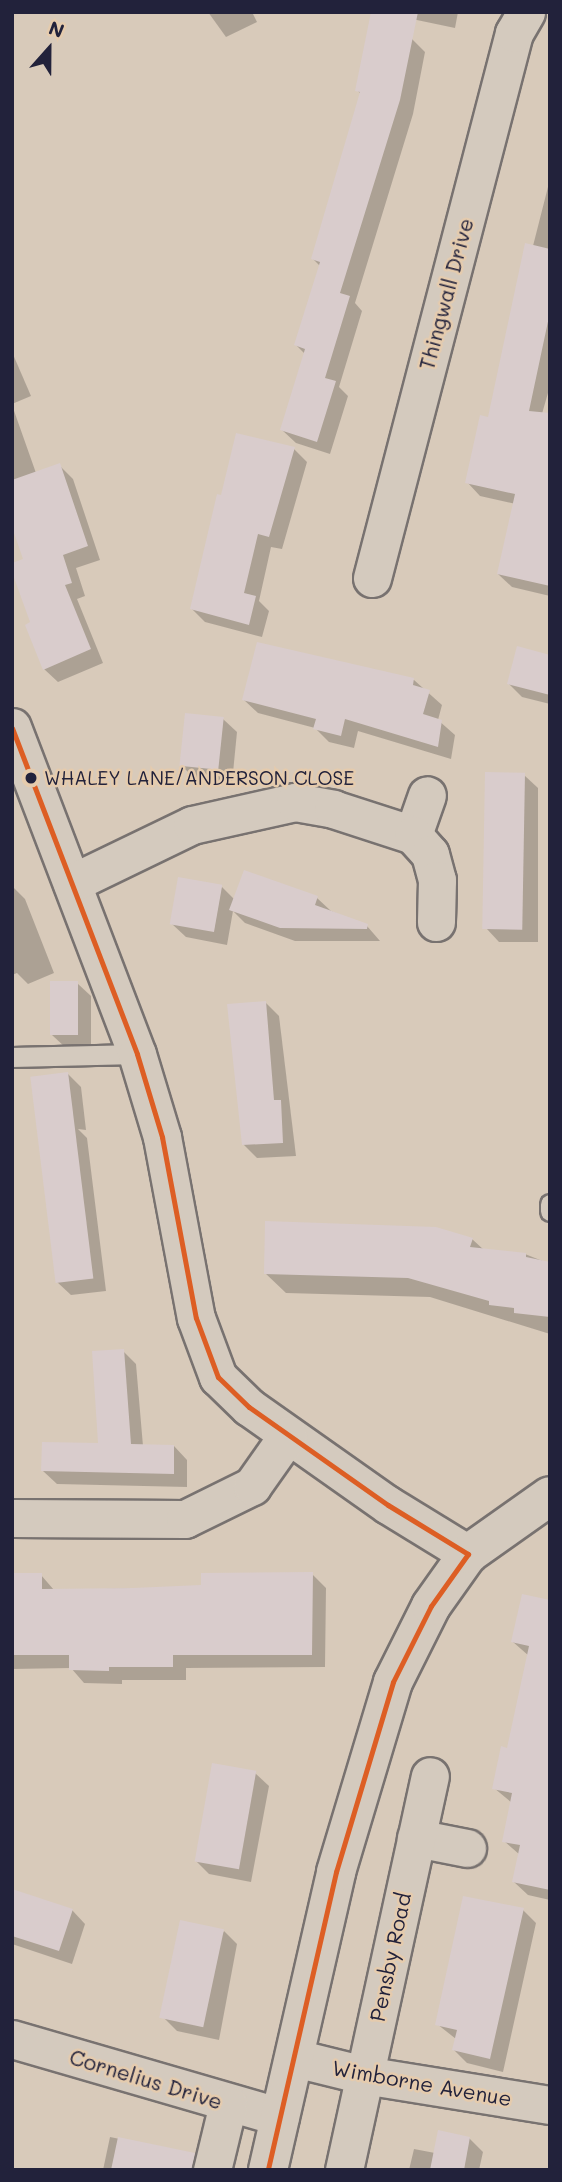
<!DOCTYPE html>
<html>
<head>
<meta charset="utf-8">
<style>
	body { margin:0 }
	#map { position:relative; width:562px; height:2182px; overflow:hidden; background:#d8caba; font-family:Mali,sans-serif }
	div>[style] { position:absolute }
	.shadow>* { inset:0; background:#0003 }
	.building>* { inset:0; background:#d9cccc; transform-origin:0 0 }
	.roads { filter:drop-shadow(2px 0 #787270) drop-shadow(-2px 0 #787270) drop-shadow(0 2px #787270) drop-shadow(0 -2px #787270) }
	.lane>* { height:19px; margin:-9.5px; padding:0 9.5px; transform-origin:9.5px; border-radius:9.5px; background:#d4cabe }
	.street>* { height:37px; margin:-18.5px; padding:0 18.5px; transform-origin:18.5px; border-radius:18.5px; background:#d4cabe }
	.secondary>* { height:38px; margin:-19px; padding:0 19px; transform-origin:19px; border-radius:19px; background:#d4cabe }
	.bus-1>* { height:5px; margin:-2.5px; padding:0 2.5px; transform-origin:2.5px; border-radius:2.5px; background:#dd5e24 }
	.dots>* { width:19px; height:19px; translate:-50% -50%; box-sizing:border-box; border:4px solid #e5cbad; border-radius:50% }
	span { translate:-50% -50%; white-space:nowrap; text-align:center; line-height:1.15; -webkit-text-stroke:5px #e5cbad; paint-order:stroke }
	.bus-label { font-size:19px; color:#22223b }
	.left { translate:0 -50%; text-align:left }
	.street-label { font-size:21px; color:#22223b }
	.frame { position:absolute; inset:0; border:14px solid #22223b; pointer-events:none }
	.north { position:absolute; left:14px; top:14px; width:70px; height:70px; -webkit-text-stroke:5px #e5cbad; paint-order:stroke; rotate:21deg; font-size:19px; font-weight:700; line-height:28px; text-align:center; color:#22223b }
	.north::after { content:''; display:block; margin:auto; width:24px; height:32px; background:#22223b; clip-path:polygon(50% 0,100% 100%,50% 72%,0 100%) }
</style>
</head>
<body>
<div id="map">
	<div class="shadow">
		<i style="clip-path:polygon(208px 12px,252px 12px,257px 22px,226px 37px)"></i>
		<i style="clip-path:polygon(405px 12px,458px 12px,455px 28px,412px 19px)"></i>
		<i style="clip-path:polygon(412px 39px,425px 52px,413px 114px,355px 303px,362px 311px,339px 387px,348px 396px,330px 454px,296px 443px,282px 430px,305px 354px,296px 345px,321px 267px,313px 259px,361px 94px,357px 90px)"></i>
		<i style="clip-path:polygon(550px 179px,550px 386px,516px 504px,480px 496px,467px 482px,489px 419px)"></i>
		<i style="clip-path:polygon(12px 352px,31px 396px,12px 404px)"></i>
		<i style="clip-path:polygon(12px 405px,36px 473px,59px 465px,73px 479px,100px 560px,76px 568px,85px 596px,77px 599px,103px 663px,58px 682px,44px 669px,32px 623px,26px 560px,12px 525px)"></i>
		<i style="clip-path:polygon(294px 449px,307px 462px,282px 549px,271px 547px,259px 601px,269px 611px,262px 637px,205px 622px,192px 609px,222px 497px)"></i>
		<i style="clip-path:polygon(550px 518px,550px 596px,512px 587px,498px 574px)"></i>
		<i style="clip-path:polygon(550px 657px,550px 704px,522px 697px,508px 683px)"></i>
		<i style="clip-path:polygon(414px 680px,442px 705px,438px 720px,455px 735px,451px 759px,358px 731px,354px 748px,329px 742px,315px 728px,258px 713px,244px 700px)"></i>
		<i style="clip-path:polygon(223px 719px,237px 732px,232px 783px,195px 779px,181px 765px)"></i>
		<i style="clip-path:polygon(524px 775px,538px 788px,538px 942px,499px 942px,486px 928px)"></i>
		<i style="clip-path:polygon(12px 886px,25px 899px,54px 973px,28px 984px,17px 973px,12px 975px)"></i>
		<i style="clip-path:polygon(222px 887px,235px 900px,317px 898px,331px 911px,367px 926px,380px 941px,295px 941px,245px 923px,233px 911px,227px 945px,186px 937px,172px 924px)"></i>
		<i style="clip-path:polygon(77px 983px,91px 996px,91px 1048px,66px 1048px,52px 1035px)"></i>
		<i style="clip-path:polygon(266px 1003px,279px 1016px,296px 1156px,257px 1158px,243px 1144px)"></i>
		<i style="clip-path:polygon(67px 1073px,81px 1087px,86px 1130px,78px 1129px,87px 1138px,106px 1291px,71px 1295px,57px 1282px)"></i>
		<i style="clip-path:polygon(472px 1239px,484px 1250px,525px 1254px,550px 1264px,550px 1334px,430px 1297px,286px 1293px,265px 1273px)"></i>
		<i style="clip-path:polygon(123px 1351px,136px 1364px,143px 1446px,174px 1446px,187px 1460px,187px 1487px,57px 1484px,43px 1471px,100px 1445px)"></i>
		<i style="clip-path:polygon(312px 1574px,326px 1588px,325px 1667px,186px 1668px,186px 1680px,122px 1680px,122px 1684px,84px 1683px,71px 1668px,12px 1669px,12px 1575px,41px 1575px,54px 1590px,203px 1587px)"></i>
		<i style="clip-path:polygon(550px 1603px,550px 1900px,528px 1895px,514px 1882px,520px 1855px,504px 1841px,512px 1803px,494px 1788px,509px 1750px,529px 1656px,513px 1642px)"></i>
		<i style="clip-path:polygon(255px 1773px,269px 1786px,251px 1882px,209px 1874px,196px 1861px)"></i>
		<i style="clip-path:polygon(12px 1891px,72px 1910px,85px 1924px,72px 1964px,12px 1944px)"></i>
		<i style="clip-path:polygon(523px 1910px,536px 1923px,503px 2072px,467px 2063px,454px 2050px,456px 2039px,437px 2024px)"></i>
		<i style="clip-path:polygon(224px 1931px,237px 1944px,219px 2040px,177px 2031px,164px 2018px)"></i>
		<i style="clip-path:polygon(110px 2137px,160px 2147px,172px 2170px,103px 2170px)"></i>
		<i style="clip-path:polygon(469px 2138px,483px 2152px,479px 2170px,409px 2170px,414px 2149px,435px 2153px)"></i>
	</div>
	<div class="building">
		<i style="clip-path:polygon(371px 12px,418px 12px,400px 100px,340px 293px,350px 296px,325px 378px,336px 381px,317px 442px,280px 430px,305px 349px,294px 345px,320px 262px,311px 259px,360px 92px,355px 91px)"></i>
		<i style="clip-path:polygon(525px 243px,550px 249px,550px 312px,529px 411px,550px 413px,550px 586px,497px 574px,515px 494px,465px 483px,480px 415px,488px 417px)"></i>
		<i style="clip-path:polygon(236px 433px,295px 447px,269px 537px,258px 534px,244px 593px,256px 596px,249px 625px,190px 609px,217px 494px,221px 495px)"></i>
		<i style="clip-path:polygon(60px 463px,88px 546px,63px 555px,72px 583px,65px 585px,91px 649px,43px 670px,25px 625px,30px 622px,12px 572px,12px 563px,23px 559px,12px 527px,12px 480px)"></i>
		<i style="clip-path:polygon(257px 642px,414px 678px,413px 685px,430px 690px,423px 714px,442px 720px,438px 747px,345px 719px,341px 736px,313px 729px,316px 719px,242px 700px)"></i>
		<i style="clip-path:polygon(517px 646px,550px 655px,550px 695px,507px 684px)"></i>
		<i style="left:185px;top:713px;width:39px;height:53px;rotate:6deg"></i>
		<i style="left:485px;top:772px;width:40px;height:157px;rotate:1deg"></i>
		<i style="clip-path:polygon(244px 870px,318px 896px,315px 905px,368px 924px,367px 929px,280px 928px,229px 910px)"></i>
		<i style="left:178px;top:877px;width:45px;height:48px;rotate:10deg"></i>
		<i style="left:50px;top:981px;width:28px;height:54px"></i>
		<i style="clip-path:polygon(266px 1001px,274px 1100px,281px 1100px,283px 1143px,242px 1145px,227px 1004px)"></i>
		<i style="left:68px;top:1072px;width:208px;height:38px;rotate:83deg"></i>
		<i style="clip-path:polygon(265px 1221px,436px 1227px,473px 1238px,470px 1247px,526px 1253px,526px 1257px,550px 1262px,550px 1317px,514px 1313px,514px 1308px,489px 1305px,489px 1301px,408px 1278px,264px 1274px)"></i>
		<i style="clip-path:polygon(124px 1349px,131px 1444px,174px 1445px,174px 1474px,41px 1471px,42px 1442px,98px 1443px,92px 1351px)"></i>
		<i style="clip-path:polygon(313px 1572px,312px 1655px,173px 1655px,173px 1667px,109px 1667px,109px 1671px,69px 1670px,69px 1655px,12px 1655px,12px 1573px,42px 1573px,42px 1589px,133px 1588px,201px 1585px,201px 1573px)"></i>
		<i style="clip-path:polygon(522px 1594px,550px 1600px,550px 1890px,512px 1882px,520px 1845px,502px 1842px,512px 1793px,492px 1789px,501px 1746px,507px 1748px,529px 1646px,511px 1642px)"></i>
		<i style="left:212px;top:1763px;width:45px;height:100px;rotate:10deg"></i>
		<i style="clip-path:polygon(12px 1889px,73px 1909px,59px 1951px,12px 1936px)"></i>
		<i style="clip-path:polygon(463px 1896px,524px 1908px,490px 2059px,452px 2050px,457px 2030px,435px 2025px)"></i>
		<i style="left:180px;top:1920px;width:45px;height:100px;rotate:12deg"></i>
		<i style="clip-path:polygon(438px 2130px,470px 2137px,464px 2170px,430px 2170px)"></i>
		<i style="clip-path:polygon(118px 2137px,195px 2153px,192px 2170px,111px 2170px)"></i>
	</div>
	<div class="roads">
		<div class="lane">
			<i style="left:12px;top:1057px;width:125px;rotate:-1.4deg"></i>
			<i style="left:550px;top:1204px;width:7px;rotate:90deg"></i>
		</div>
		<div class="street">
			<i style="left:372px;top:578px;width:563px;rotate:-75.4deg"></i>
			<i style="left:514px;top:33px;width:24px;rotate:-60deg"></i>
			<i style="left:12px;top:727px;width:350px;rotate:69.1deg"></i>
			<i style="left:137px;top:1054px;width:87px;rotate:73.2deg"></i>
			<i style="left:162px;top:1137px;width:184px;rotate:79.4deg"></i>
			<i style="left:196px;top:1318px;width:63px;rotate:69.6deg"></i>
			<i style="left:218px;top:1377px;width:43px;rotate:44.1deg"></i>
			<i style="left:249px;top:1407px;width:170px;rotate:35.2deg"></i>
			<i style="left:388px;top:1505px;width:94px;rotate:31.5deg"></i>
			<i style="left:413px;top:835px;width:42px;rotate:-70.7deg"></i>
			<i style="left:72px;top:883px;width:133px;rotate:-25.8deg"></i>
			<i style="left:192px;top:825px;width:106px;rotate:-12.6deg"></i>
			<i style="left:295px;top:802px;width:39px;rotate:10deg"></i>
			<i style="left:333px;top:809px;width:84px;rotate:18deg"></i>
			<i style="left:413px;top:835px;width:25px;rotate:48deg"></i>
			<i style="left:430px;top:854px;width:27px;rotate:75deg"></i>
			<i style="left:437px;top:880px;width:42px;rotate:91.4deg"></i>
			<i style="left:12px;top:1518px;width:173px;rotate:0.3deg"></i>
			<i style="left:185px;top:1519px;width:75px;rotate:-26.2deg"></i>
			<i style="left:252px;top:1486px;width:62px;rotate:-54.8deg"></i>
			<i style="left:416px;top:1838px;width:52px;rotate:11.1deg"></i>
			<i style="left:12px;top:2039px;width:279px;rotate:16.2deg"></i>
			<i style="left:295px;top:2058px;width:71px;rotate:13.8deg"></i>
			<i style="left:364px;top:2075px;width:188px;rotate:9.2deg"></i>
			<i style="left:212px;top:2170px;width:68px;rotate:-76.4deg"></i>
			<i style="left:344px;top:2170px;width:403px;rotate:-77.7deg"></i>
		</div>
		<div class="secondary">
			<i style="left:268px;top:2170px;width:306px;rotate:-77.1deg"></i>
			<i style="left:336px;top:1872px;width:198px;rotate:-73.3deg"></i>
			<i style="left:393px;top:1682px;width:85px;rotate:-63.4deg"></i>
			<i style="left:431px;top:1606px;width:64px;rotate:-54.6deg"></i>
			<i style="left:468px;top:1554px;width:100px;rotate:-35.3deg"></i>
		</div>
	</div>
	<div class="bus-1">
		<i style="left:12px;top:728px;width:349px;rotate:69deg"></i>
		<i style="left:137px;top:1054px;width:87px;rotate:73.2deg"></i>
		<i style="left:162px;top:1137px;width:184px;rotate:79.4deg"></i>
		<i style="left:196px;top:1318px;width:63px;rotate:69.6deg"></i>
		<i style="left:218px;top:1377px;width:43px;rotate:44.1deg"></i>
		<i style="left:249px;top:1407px;width:170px;rotate:35.2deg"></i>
		<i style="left:388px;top:1505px;width:94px;rotate:31.5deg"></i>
		<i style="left:468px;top:1554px;width:64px;rotate:125.4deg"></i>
		<i style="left:431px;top:1606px;width:85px;rotate:116.6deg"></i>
		<i style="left:393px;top:1682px;width:198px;rotate:106.7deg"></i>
		<i style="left:336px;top:1872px;width:306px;rotate:102.9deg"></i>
	</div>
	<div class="dots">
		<i style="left:31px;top:778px;background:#22223b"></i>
	</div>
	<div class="bus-label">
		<span class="left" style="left:44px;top:778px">WHALEY LANE/ANDERSON CLOSE</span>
	</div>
	<div class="street-label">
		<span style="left:446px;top:294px;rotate:-75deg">Thingwall Drive</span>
		<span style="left:390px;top:1957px;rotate:-78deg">Pensby Road</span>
		<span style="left:146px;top:2079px;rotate:17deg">Cornelius Drive</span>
		<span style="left:422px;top:2083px;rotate:10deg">Wimborne Avenue</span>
	</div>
	<div class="frame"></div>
	<div class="north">N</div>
</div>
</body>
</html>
